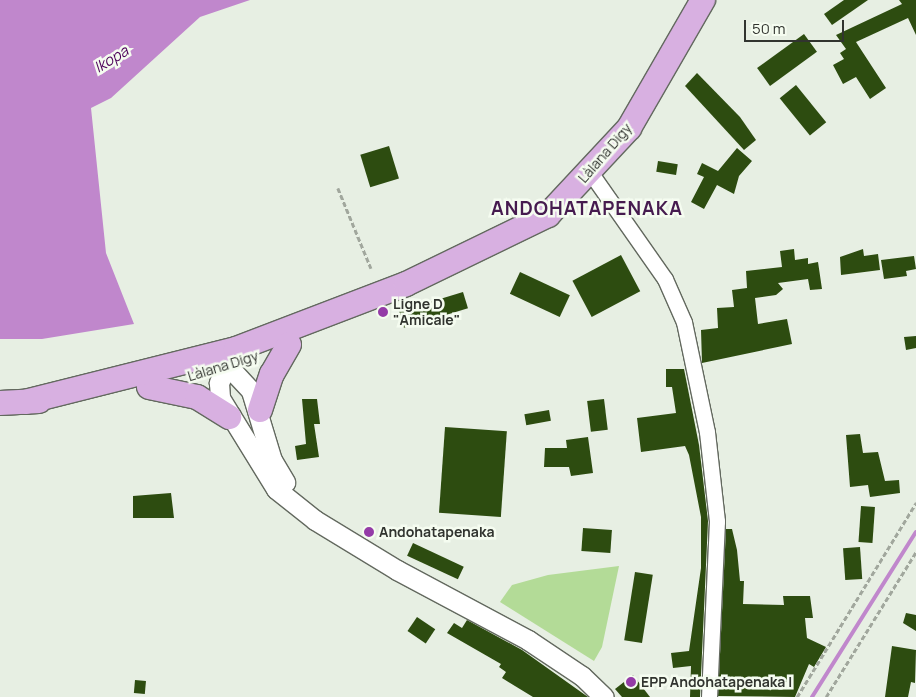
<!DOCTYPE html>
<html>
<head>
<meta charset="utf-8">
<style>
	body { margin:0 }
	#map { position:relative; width:916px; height:697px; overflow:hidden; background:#e7efe3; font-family:Manrope,sans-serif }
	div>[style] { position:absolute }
	.green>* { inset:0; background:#b3db97 }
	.water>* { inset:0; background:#c087cc }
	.stream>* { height:4px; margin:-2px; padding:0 2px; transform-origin:2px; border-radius:2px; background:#c087cc }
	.building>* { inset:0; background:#2d4c10; transform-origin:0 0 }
	.path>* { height:2.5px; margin-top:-1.25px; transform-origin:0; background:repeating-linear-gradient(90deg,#a1a79d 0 5px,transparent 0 7.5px) }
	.roads { filter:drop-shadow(1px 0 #63695f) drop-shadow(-1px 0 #63695f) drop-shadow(0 1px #63695f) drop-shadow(0 -1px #63695f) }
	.minor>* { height:15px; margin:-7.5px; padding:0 7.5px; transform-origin:7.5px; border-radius:7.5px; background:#fff }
	.tertiary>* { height:19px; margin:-9.5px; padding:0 9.5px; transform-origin:9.5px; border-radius:9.5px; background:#fff }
	.primary>* { height:24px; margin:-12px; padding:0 12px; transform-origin:12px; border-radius:12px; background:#d8b0e1 }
	.dots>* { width:14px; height:14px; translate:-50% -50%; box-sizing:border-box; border:2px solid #f5fcf0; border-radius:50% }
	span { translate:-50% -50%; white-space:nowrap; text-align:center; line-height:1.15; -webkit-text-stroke:5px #f5fcf0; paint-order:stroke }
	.street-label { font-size:14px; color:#31342f }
	.poi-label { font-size:14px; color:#31342f; font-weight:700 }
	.left { translate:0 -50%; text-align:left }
	.water-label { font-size:15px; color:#4c0059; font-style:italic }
	.district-label { font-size:19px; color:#461b4f; font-weight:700; letter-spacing:1px }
	.scale { position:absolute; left:744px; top:20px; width:100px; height:22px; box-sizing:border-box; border:2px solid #31342f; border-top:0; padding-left:6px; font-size:15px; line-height:18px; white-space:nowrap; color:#31342f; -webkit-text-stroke:4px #f5fcf0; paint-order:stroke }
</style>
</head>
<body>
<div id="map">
	<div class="green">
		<i style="clip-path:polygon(619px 566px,602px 647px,594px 661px,500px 602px,512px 585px,548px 575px)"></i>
	</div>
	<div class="water">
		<i style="clip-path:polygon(0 0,250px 0,200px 17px,111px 98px,91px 108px,106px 253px,134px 324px,42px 339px,0 339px)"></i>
	</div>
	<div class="stream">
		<i style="left:812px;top:697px;width:195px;rotate:-57.8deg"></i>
	</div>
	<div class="building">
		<i style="clip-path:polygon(844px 0,868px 0,832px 25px,824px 14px)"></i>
		<i style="clip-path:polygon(899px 0,916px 0,916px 35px,908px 18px,856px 42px,886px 88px,870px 99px,856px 77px,843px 84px,833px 65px,844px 59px,840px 53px,846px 49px,836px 35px,902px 4px)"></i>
		<i style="left:804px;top:34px;width:22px;height:58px;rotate:54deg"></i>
		<i style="clip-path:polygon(697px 73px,740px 117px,756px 140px,744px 150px,685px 86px)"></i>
		<i style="left:796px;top:85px;width:48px;height:21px;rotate:51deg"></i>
		<i style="left:389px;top:146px;width:34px;height:30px;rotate:73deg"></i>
		<i style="clip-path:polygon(737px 148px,752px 161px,739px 176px,734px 194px,717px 185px,704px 209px,691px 202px,704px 177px,697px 174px,702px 163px,718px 171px)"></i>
		<i style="left:658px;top:161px;width:20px;height:11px;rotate:9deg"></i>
		<i style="clip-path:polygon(794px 249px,795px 260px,808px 258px,808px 264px,818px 262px,822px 289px,810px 290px,808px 279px,778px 283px,783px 289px,776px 295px,755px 298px,758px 324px,787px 319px,792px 344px,702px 363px,701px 330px,718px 328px,717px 308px,734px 307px,732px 290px,747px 288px,746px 271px,782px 267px,780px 251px)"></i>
		<i style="clip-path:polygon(863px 249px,864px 256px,878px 254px,880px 270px,841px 275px,840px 257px)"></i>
		<i style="left:621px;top:255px;width:41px;height:55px;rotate:62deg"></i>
		<i style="clip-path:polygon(914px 256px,916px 269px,906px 271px,907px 276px,884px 279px,881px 260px)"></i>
		<i style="left:520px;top:272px;width:55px;height:24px;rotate:25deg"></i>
		<i style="left:463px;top:292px;width:17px;height:67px;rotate:73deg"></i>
		<i style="clip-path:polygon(916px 336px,916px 348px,906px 350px,904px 337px)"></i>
		<i style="clip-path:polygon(666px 369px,684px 369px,699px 445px,708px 521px,700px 697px,690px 697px,691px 666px,673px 668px,671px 653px,689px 651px,701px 568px,701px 517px,689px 455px,685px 446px,641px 452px,637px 418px,676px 413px,672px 387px,666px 387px)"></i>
		<i style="clip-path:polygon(302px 399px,317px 399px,320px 424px,314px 424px,319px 457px,297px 460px,295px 446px,306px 444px)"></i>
		<i style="left:604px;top:399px;width:31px;height:17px;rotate:83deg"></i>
		<i style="left:549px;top:410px;width:11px;height:25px;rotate:80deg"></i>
		<i style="left:445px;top:427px;width:62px;height:86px;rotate:4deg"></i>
		<i style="clip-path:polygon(860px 434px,863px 453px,878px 452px,885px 481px,899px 480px,900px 493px,870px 497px,868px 485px,850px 487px,846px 435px)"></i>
		<i style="clip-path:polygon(588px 437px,593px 473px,571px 476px,569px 467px,544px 467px,545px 448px,567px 448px,566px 440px)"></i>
		<i style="clip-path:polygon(171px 493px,174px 518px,133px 518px,133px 496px)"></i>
		<i style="left:861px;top:506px;width:14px;height:36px;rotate:4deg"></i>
		<i style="left:583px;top:528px;width:29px;height:23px;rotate:4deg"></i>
		<i style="clip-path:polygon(726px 529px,732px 529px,737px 550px,740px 581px,744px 581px,743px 604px,784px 605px,783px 596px,810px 596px,813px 618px,805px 618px,807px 638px,826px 647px,814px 667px,809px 664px,795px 697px,718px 696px)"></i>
		<i style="left:413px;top:543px;width:56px;height:14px;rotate:25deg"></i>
		<i style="left:860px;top:547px;width:32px;height:17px;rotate:86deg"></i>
		<i style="left:635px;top:572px;width:18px;height:69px;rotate:9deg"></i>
		<i style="clip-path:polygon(906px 613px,916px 615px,916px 631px,903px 623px)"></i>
		<i style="left:417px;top:617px;width:22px;height:17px;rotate:34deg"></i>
		<i style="clip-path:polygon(467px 620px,522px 650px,588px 697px,533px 697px,502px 678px,506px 672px,499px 667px,501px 664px,447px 633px,454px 623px,462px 628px)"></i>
		<i style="clip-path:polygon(892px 646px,916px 650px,915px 683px,911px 682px,908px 697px,885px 697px)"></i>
		<i style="clip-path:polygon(633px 675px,650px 697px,622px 697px,615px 689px)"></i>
		<i style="left:135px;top:680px;width:11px;height:13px;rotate:5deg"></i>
	</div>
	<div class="path">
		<i style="left:338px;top:188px;width:87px;rotate:67.6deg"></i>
		<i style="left:797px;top:697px;width:228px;rotate:-58.5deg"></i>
		<i style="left:826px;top:697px;width:171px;rotate:-58.2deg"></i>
	</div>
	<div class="roads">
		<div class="minor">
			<i style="left:590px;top:172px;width:131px;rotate:55deg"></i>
			<i style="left:665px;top:279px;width:47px;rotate:66.2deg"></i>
			<i style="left:684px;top:322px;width:112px;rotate:78.2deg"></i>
			<i style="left:707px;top:432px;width:90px;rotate:83.6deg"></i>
			<i style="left:717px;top:521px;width:176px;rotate:92.6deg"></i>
		</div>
		<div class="tertiary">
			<i style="left:236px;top:349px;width:38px;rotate:117deg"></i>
			<i style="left:219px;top:383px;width:15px;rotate:86deg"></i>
			<i style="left:220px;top:398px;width:107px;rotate:58.4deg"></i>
			<i style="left:276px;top:489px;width:50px;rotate:38.5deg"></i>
			<i style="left:315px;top:520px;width:96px;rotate:31.4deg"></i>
			<i style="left:397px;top:570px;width:149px;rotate:28.1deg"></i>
			<i style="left:528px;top:640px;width:65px;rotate:33.7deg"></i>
			<i style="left:582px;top:676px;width:30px;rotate:44deg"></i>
			<i style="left:217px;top:360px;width:13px;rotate:29deg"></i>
			<i style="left:228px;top:366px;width:34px;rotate:47deg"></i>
			<i style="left:251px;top:391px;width:72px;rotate:73.1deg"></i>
			<i style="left:272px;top:460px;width:26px;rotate:59deg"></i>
		</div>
		<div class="primary">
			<i style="left:149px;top:387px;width:49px;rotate:11.8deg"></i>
			<i style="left:197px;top:397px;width:38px;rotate:32deg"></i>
			<i style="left:25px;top:402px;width:218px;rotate:-14.1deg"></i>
			<i style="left:236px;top:349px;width:182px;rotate:-20.9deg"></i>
			<i style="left:406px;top:284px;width:158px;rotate:-25.9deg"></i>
			<i style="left:548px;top:215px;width:119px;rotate:-47deg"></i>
			<i style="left:629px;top:128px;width:148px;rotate:-60deg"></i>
			<i style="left:0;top:403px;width:39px;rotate:-3deg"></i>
			<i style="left:260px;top:410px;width:38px;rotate:-72deg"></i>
			<i style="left:272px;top:374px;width:34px;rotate:-60deg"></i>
		</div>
	</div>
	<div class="dots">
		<i style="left:383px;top:312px;background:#943ba7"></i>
		<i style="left:369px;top:532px;background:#943ba7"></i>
		<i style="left:631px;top:682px;background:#943ba7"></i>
	</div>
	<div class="street-label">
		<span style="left:605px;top:153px;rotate:-49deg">Làlana Digy</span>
		<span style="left:223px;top:366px;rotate:-17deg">Làlana Digy</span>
	</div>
	<div class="poi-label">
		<span class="left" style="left:393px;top:312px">Ligne D<br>"Amicale"</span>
		<span class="left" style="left:379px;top:532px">Andohatapenaka</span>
		<span class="left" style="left:641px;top:682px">EPP Andohatapenaka I</span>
	</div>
	<div class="water-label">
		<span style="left:111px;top:59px;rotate:-32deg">Ikopa</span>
	</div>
	<div class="district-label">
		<span style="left:587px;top:209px">ANDOHATAPENAKA</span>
	</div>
	<div class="scale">50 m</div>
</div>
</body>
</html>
